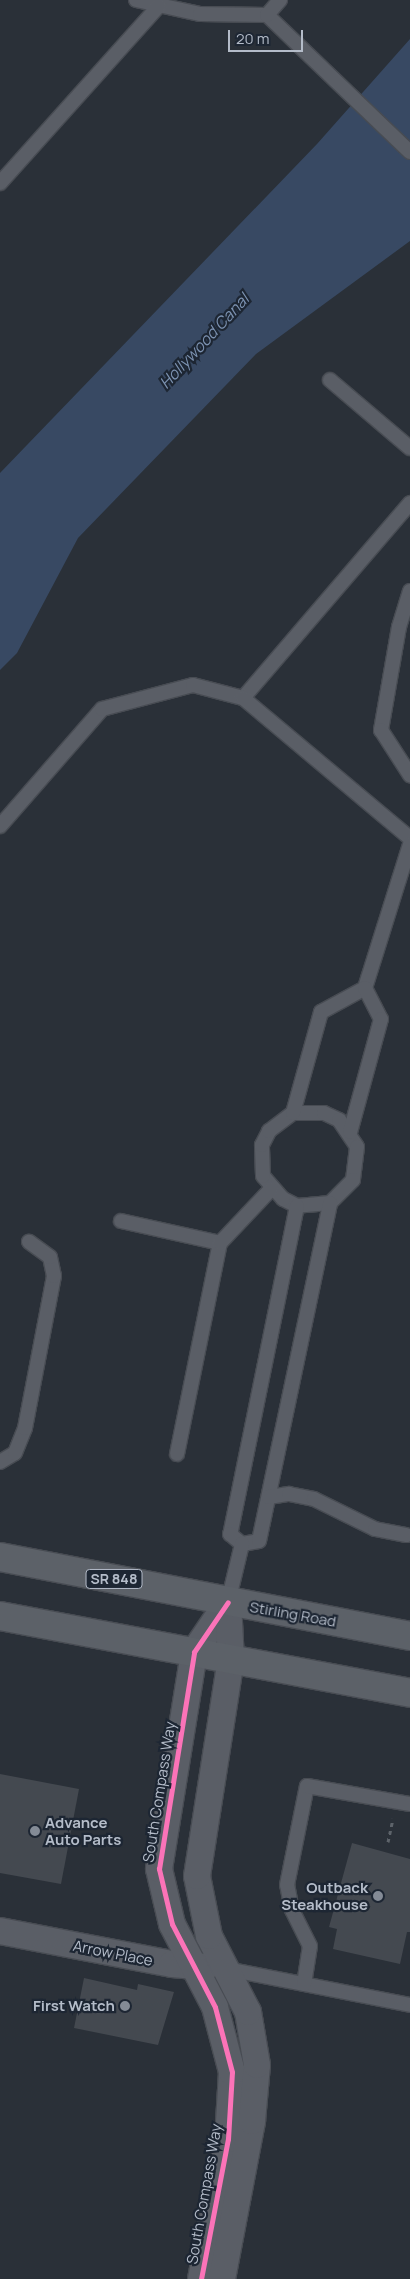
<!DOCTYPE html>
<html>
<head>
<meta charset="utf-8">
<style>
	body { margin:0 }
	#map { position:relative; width:410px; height:2279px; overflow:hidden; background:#2a3038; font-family:Manrope,sans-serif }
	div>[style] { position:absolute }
	.water>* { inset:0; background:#384963 }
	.building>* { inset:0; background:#444950 }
	.path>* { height:3px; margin-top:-1.5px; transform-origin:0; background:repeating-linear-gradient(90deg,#5d636a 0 4px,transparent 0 8px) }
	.roads { filter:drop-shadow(1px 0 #484c53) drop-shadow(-1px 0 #484c53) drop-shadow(0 1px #484c53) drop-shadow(0 -1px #484c53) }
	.lane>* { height:14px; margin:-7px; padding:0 7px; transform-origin:7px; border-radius:7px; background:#5a5e66 }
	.street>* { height:26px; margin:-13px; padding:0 13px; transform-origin:13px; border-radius:13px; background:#5a5e66 }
	.primary>* { height:28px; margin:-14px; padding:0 14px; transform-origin:14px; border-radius:14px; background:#5c6168 }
	.cycleway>* { height:5px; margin:-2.5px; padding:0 2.5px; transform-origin:2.5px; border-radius:2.5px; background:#fb73b8 }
	.dots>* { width:14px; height:14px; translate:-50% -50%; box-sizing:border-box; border:2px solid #1d2633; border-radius:50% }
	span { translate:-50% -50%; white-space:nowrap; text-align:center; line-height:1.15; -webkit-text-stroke:4.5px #1d2633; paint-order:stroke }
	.shield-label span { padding:1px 4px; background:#1d2633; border:1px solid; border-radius:4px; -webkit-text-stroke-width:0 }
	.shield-label { font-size:14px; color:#b4bcc9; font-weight:700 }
	.street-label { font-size:15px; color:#b4bcc9 }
	.poi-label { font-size:15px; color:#b4bcc9; font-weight:700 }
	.left { translate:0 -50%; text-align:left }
	.right { translate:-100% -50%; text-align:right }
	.water-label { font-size:16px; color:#7c92b1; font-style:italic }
	.scale { position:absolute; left:228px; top:30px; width:75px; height:22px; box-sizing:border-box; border:2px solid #b4bcc9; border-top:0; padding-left:6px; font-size:15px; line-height:18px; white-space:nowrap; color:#b4bcc9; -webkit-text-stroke:4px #1d2633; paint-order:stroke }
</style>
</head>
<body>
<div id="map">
	<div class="water">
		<i style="clip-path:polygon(410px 39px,410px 241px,256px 354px,78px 538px,17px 653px,0 670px,0 473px,317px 144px)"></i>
	</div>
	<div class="building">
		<i style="clip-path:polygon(0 1774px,79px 1789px,61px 1884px,0 1873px)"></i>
		<i style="clip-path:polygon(352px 1843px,410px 1859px,410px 1932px,407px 1932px,400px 1964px,333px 1949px,337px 1929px,329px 1927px)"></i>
		<i style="clip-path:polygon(84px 1978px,137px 1990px,138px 1984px,174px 1992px,158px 2045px,74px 2028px)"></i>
	</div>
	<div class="path">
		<i style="left:388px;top:1842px;width:24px;rotate:-78deg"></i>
	</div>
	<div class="roads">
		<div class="lane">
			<i style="left:136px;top:0;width:66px;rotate:12.3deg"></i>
			<i style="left:200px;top:14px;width:67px;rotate:0.9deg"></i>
			<i style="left:267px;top:15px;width:198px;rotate:43.8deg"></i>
			<i style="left:267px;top:15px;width:20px;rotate:-49deg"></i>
			<i style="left:0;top:183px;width:238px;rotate:-48.1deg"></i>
			<i style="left:330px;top:380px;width:105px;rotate:40.4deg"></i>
			<i style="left:410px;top:591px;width:38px;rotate:107deg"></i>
			<i style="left:399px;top:627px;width:105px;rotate:99.9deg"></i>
			<i style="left:381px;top:730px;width:54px;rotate:57.2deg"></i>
			<i style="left:243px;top:698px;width:257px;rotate:-49.4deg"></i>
			<i style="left:0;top:826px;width:155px;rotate:-48.9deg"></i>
			<i style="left:102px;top:709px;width:94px;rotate:-14.8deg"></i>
			<i style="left:193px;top:685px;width:52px;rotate:14.6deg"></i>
			<i style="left:243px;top:698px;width:218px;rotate:40deg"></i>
			<i style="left:365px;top:988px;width:151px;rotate:-72.6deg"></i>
			<i style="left:293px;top:1113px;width:31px"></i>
			<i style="left:324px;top:1113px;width:17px;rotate:25deg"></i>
			<i style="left:339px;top:1120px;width:32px;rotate:56deg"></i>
			<i style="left:357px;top:1147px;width:33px;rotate:97deg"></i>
			<i style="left:353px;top:1180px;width:33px;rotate:135deg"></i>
			<i style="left:330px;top:1203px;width:33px;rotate:175deg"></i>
			<i style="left:297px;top:1206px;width:16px;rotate:-153deg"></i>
			<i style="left:283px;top:1199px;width:30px;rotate:-131deg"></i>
			<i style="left:263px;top:1176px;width:31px;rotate:-92deg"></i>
			<i style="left:262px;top:1145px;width:16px;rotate:-63deg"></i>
			<i style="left:269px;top:1131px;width:30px;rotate:-37deg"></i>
			<i style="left:293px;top:1113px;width:105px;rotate:-74.5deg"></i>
			<i style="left:321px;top:1012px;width:50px;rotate:-28.6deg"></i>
			<i style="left:365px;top:988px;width:35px;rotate:63deg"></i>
			<i style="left:381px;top:1019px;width:117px;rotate:105.3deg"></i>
			<i style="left:297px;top:1206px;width:335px;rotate:101.5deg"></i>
			<i style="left:230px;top:1534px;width:16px;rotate:40deg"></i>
			<i style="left:242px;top:1544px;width:17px;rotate:-10deg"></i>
			<i style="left:259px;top:1541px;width:345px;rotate:-78.1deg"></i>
			<i style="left:121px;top:1221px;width:101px;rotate:12.5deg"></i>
			<i style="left:177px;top:1454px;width:215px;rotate:-78.5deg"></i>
			<i style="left:220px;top:1243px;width:74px;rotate:-46.6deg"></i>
			<i style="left:0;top:1462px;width:17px;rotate:-31deg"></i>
			<i style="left:15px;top:1453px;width:27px;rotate:-68deg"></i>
			<i style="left:25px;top:1428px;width:155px;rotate:-79.2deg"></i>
			<i style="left:54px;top:1276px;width:19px;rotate:-102deg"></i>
			<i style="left:50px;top:1257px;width:26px;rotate:-144deg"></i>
			<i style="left:269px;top:1497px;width:20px;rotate:-9deg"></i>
			<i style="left:289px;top:1494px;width:25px;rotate:11deg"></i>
			<i style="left:314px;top:1499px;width:68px;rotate:26.2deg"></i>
			<i style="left:375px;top:1529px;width:32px;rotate:11deg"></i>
			<i style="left:228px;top:1602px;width:60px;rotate:-76.4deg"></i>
			<i style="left:227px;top:1969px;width:187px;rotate:11.1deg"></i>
			<i style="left:304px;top:1984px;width:38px;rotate:-81deg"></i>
			<i style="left:310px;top:1946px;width:40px;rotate:-116.6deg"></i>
			<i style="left:292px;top:1910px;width:25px;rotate:-101deg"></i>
			<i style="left:287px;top:1885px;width:101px;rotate:-78.6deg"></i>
			<i style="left:307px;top:1786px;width:105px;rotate:9.9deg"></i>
		</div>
		<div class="street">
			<i style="left:0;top:1931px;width:175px;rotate:10.9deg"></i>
			<i style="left:172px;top:1964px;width:34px;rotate:5deg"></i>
			<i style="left:201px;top:2279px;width:143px;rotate:-79.1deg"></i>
			<i style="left:228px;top:2139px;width:67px;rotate:-86.6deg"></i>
			<i style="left:232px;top:2072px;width:67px;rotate:-104.7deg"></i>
			<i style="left:215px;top:2007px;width:93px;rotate:-117.4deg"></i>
			<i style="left:172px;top:1924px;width:57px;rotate:-103.3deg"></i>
			<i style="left:159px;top:1869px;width:220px;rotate:-80.8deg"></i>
			<i style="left:194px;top:1652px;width:60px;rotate:-55.8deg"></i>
			<i style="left:222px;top:2279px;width:161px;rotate:-79.2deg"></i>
			<i style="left:252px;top:2121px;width:56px;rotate:-84.9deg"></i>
			<i style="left:257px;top:2065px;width:54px;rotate:-99.6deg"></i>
			<i style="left:248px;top:2012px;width:85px;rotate:-117.2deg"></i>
			<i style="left:209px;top:1936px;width:61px;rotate:-101.3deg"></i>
			<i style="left:197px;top:1876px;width:219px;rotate:-81.1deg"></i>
			<i style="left:231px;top:1660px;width:58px;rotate:-93deg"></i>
		</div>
		<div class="primary">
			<i style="left:0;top:1557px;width:418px;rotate:10.9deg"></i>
			<i style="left:0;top:1616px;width:417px;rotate:10.6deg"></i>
		</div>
	</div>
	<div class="cycleway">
		<i style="left:201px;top:2279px;width:143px;rotate:-79.1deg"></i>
		<i style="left:228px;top:2139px;width:67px;rotate:-86.6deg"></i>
		<i style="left:232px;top:2072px;width:67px;rotate:-104.7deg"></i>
		<i style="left:215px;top:2007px;width:93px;rotate:-117.4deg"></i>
		<i style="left:172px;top:1924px;width:57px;rotate:-103.3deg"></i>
		<i style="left:159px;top:1869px;width:220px;rotate:-80.8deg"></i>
		<i style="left:194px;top:1652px;width:60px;rotate:-55.8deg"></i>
	</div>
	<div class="dots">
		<i style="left:35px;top:1831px;background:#848b96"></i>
		<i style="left:378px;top:1896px;background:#848b96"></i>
		<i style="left:125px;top:2006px;background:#848b96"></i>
	</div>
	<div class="shield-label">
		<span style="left:114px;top:1579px">SR 848</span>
	</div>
	<div class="street-label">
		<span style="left:293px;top:1614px;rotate:10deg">Stirling Road</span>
		<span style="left:159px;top:1792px;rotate:-81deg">South Compass Way</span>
		<span style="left:113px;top:1953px;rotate:11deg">Arrow Place</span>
		<span style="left:204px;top:2194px;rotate:-80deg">South Compass Way</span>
	</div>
	<div class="poi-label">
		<span class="left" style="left:45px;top:1831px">Advance<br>Auto Parts</span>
		<span class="right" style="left:368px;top:1896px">Outback<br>Steakhouse</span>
		<span class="right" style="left:115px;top:2006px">First Watch</span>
	</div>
	<div class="water-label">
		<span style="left:204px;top:341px;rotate:-47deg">Hollywood Canal</span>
	</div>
	<div class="scale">20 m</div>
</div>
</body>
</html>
